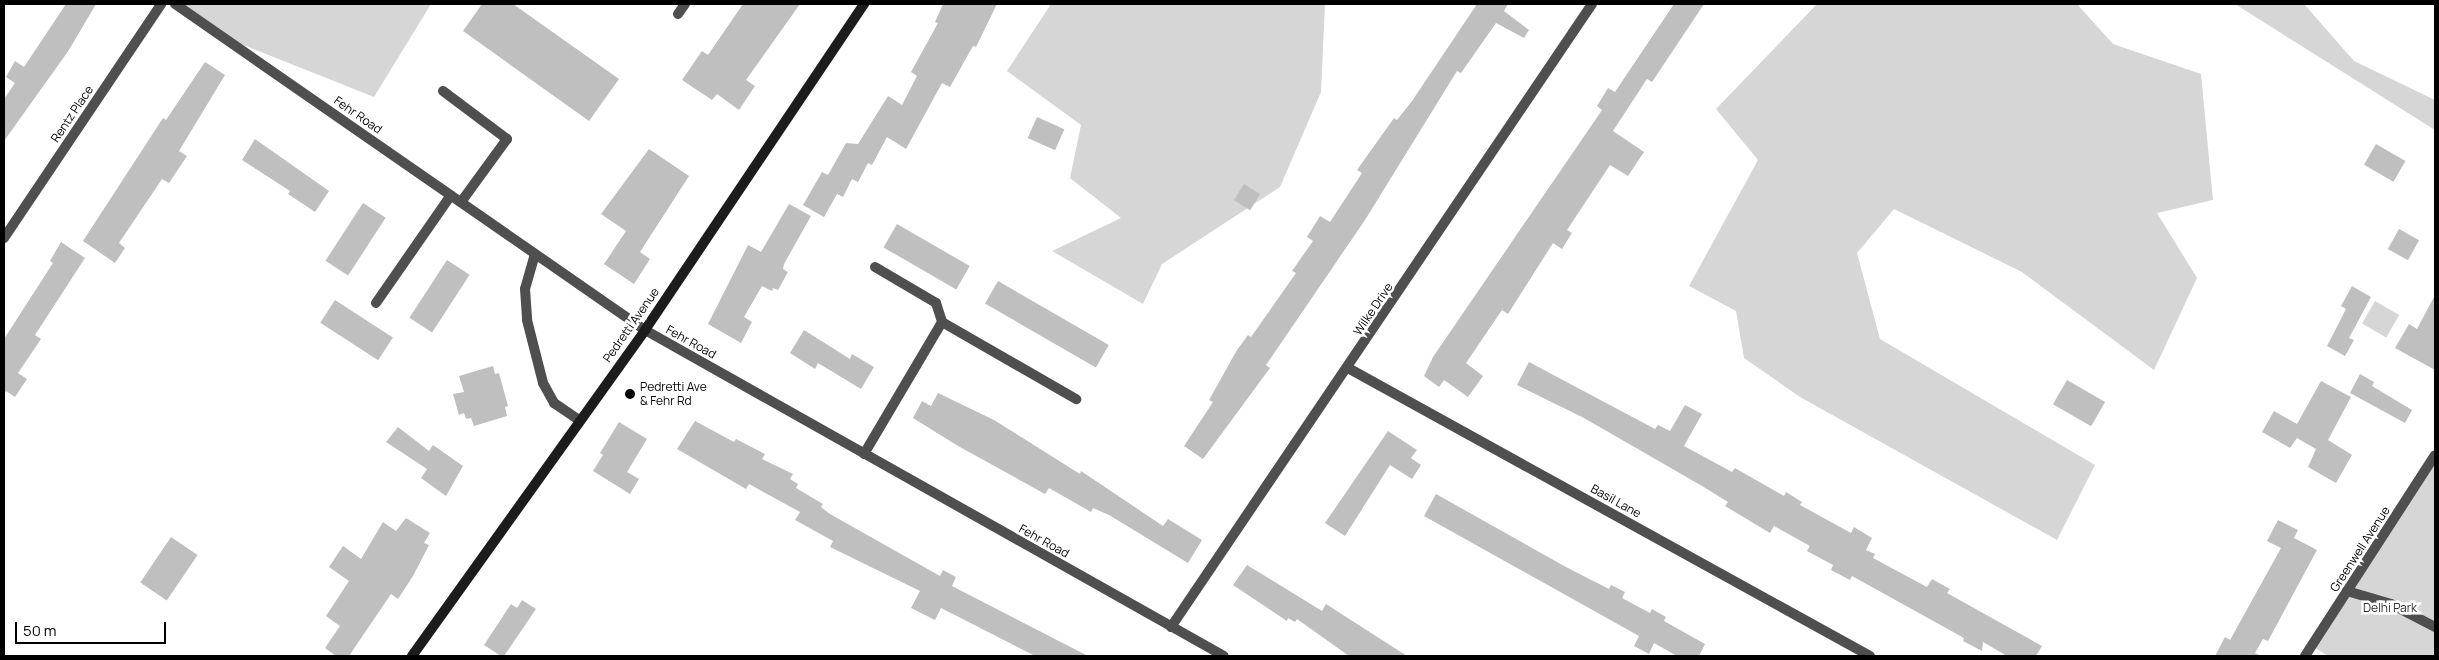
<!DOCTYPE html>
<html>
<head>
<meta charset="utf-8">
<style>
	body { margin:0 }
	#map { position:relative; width:2439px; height:660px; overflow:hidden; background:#fff; font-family:Manrope,sans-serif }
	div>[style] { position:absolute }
	.green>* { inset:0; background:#d6d6d6; transform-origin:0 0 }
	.building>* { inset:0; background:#bfbfbf; transform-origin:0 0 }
	.lane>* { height:10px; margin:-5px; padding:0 5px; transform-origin:5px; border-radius:5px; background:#4f4f4f }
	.street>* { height:10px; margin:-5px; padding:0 5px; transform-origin:5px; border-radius:5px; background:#4f4f4f }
	.secondary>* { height:10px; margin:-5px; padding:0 5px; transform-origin:5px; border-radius:5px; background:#1c1c1c }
	.dots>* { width:14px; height:14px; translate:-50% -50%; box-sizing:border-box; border:2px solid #fff; border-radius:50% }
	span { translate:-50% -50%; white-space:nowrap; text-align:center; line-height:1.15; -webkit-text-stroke:5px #fff; paint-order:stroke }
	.street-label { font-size:12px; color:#000 }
	.poi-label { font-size:12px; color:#000 }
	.left { translate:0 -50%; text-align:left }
	.park-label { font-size:12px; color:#2d2d2d }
	.frame { position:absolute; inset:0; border:5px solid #000; pointer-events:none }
	.scale { position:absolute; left:15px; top:622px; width:151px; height:22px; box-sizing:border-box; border:2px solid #000; border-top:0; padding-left:6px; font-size:15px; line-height:18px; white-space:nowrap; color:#000; -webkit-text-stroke:4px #fff; paint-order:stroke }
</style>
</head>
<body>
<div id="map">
	<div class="green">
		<i style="clip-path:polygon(175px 4px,431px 4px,374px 97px,223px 37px)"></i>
		<i style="clip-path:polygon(1051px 4px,1325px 4px,1321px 92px,1280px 187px,1162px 264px,1143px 304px,1052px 251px,1121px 218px,1070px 178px,1081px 125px,1007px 71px)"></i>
		<i style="clip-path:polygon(1817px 4px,2077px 4px,2113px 44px,2201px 74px,2213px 200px,2157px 213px,2197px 278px,2154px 370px,2022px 272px,1894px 209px,1857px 253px,1880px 339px,2095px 465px,2057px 540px,1800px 397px,1744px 358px,1736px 311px,1689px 286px,1758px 160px,1716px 109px)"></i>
		<i style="clip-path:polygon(2235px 4px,2304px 4px,2354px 61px,2435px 100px,2435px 130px)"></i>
		<i style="left:2375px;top:301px;width:28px;height:26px;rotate:30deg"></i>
		<i style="clip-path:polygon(2435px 455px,2435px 656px,2328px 656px,2312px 646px)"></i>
	</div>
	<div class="building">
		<i style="clip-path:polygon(66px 4px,96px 4px,69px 50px,4px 141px,4px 99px,15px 83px,6px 77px,15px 61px,24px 67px)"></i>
		<i style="clip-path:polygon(482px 4px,513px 4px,619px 79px,589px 121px,463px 31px)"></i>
		<i style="clip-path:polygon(743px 4px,800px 4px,746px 80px,755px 86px,739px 110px,717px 94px,712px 100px,682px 80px,702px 51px,708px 55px)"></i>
		<i style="clip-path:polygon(943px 4px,997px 4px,976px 47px,973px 46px,950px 87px,942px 83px,906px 149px,887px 137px,872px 165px,868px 163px,858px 182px,852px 179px,843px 197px,837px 194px,824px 217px,803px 205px,822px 172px,828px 175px,846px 143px,858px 144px,888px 96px,902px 105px,917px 76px,911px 72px,938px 23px,935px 22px)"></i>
		<i style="clip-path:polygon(1477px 4px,1508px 4px,1504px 11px,1529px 30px,1524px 38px,1496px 23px,1461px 73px,1457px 71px,1365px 220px,1266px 365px,1270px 368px,1203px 459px,1184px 446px,1213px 402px,1209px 400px,1237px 350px,1248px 335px,1251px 337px,1296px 273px,1292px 271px,1313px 241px,1307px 237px,1320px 216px,1330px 222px,1362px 173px,1357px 170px,1394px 118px,1397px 120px,1412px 101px)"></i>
		<i style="clip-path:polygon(1674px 4px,1704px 4px,1652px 82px,1647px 79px,1613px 131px,1644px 152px,1628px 176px,1610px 165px,1567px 230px,1572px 233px,1562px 249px,1553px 243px,1508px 314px,1502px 310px,1466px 363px,1483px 376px,1468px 397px,1444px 380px,1439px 387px,1424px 376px,1433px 357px,1600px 113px,1602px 110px,1597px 106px,1608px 88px,1615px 92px,1621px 83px)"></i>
		<i style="clip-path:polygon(205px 62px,225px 75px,179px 151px,187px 156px,169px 183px,162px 179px,119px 243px,125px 248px,115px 263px,83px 241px,163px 118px,166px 120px)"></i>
		<i style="left:1037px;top:117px;width:30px;height:23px;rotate:24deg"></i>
		<i style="clip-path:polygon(255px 139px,329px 191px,315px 212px,288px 194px,290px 191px,242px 160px)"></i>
		<i style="left:2376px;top:144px;width:34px;height:24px;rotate:30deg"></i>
		<i style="clip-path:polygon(649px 149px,689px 176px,640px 252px,650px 259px,634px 284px,604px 264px,626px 231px,601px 214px)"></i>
		<i style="left:1244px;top:184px;width:19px;height:19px;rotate:32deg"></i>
		<i style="left:363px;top:203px;width:27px;height:69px;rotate:33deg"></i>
		<i style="clip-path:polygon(789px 204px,811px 216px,784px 264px,783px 269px,788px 272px,778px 290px,773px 288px,772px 291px,762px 286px,744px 317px,752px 322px,741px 343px,708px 324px,748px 245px,761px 252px)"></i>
		<i style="left:897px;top:224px;width:84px;height:27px;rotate:30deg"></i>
		<i style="left:2399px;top:229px;width:23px;height:23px;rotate:29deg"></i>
		<i style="clip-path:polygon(61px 242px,85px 258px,35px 335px,41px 339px,18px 373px,27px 379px,15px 397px,6px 391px,4px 395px,4px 339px,53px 263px,50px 261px)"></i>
		<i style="left:447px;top:260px;width:27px;height:69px;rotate:33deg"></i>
		<i style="left:998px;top:281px;width:128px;height:26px;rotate:30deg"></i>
		<i style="clip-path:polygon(2352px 286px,2371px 297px,2349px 338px,2354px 340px,2345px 356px,2327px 346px,2346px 309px,2341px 306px)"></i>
		<i style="clip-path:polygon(2435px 295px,2435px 370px,2395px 348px,2409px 324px,2417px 329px)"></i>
		<i style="left:335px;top:300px;width:69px;height:27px;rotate:33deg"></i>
		<i style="clip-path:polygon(804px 330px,850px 359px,852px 354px,874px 367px,861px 389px,818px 363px,815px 369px,790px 353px)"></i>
		<i style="clip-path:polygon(1529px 362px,1655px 429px,1658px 425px,1670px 431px,1685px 405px,1702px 414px,1684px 446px,1732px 472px,1735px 468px,1784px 496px,1786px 492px,1802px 502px,1800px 505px,1851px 533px,1854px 527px,1872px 538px,1866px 550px,1875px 554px,1873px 558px,1927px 587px,1932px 579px,1950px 589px,1947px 593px,2042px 646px,2036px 656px,2007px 656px,1983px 642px,1982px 651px,1963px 641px,1964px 638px,1852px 576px,1850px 580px,1831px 570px,1833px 565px,1807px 551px,1810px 546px,1774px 526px,1770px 533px,1725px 506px,1728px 502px,1702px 486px,1584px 418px,1517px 385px)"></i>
		<i style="clip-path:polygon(493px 366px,495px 374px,499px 373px,508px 406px,505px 407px,507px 416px,474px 426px,471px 418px,466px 419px,464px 413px,459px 415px,453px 394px,464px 392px,459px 376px)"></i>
		<i style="clip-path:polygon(2360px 374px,2374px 382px,2372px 386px,2412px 410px,2405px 423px,2350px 393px)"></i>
		<i style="left:2067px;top:380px;width:44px;height:28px;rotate:30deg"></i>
		<i style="clip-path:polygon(2321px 381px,2351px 397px,2328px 440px,2352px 455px,2336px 483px,2308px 467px,2316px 449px,2297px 438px,2290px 448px,2262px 432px,2274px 411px,2297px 424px)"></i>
		<i style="clip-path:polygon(938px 393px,994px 420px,1080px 474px,1081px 471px,1163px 526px,1168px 519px,1202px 540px,1188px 563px,1109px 515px,1093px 508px,1091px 512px,1049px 488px,1045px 494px,958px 446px,913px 418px,922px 401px,931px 406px)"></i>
		<i style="clip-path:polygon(695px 421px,734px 442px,736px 439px,765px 454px,762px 459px,793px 474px,790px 479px,798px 484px,796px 488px,823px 504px,821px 507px,830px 514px,940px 576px,943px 570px,956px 577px,952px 586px,1088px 656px,1035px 656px,941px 608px,935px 620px,911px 608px,920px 591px,830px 547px,833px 541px,795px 520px,800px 512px,749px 484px,746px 489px,677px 449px)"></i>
		<i style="clip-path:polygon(619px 422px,647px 439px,627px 472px,639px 479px,630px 494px,593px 471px,603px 455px,600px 453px)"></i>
		<i style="clip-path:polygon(398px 427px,429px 451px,433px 445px,463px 466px,446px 496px,421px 478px,427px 469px,386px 442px)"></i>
		<i style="clip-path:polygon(1388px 431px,1417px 450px,1411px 458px,1421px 465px,1412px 479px,1390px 465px,1345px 536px,1325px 523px)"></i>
		<i style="clip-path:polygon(1436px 494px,1566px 567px,1609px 589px,1611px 585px,1625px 592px,1622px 598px,1650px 613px,1652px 609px,1666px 617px,1664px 621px,1705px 644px,1699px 656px,1677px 656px,1654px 643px,1649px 654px,1634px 646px,1639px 636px,1424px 516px)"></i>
		<i style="clip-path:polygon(406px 518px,430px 533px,424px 543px,429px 545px,413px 576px,398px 599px,391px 594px,349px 656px,336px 656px,325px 648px,340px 626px,326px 616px,349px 581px,329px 567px,343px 546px,361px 559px,383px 522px,396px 531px)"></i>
		<i style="clip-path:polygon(2278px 520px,2298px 530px,2294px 538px,2317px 550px,2268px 641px,2263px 639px,2255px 653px,2261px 656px,2215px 656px,2225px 637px,2230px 640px,2281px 548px,2267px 541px)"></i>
		<i style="left:171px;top:537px;width:32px;height:55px;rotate:34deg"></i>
		<i style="clip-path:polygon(1247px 565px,1322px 611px,1326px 604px,1407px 656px,1349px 656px,1297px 619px,1295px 622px,1288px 618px,1287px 621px,1233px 585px)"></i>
		<i style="clip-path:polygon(522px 600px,536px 609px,504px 656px,501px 656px,484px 645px,511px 604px,517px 608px)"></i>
	</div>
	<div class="lane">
		<i style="left:678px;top:14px;width:12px;rotate:-55deg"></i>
		<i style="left:443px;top:91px;width:80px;rotate:36.9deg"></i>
		<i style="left:507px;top:139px;width:78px;rotate:126.1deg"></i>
		<i style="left:535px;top:254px;width:36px;rotate:106deg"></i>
		<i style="left:525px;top:289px;width:31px;rotate:86deg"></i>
		<i style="left:527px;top:320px;width:65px;rotate:75.7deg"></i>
		<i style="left:543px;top:383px;width:23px;rotate:61deg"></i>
		<i style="left:554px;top:403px;width:30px;rotate:34deg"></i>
		<i style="left:875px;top:267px;width:71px;rotate:30.5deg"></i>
		<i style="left:936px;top:303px;width:20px;rotate:72deg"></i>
		<i style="left:942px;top:322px;width:155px;rotate:29.9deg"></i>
		<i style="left:376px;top:303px;width:131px;rotate:-55.2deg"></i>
		<i style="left:864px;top:454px;width:153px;rotate:-59.4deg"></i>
		<i style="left:2347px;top:591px;width:46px;rotate:16.5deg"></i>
		<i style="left:2391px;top:604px;width:50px;rotate:27.6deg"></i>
	</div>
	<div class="street">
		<i style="left:175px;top:4px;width:572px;rotate:34.75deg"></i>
		<i style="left:645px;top:330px;width:664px;rotate:29.38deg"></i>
		<i style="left:4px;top:238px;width:282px;rotate:-56.1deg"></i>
		<i style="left:1348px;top:368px;width:596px;rotate:28.89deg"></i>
		<i style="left:1171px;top:627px;width:752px;rotate:-55.95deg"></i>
		<i style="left:2305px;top:656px;width:239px;rotate:-57.1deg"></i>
	</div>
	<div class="secondary">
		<i style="left:412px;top:656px;width:401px;rotate:-54.4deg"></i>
		<i style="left:645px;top:330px;width:393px;rotate:-56.1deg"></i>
	</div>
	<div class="dots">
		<i style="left:630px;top:394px;background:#000"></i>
	</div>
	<div class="street-label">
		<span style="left:72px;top:114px;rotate:-56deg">Rentz Place</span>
		<span style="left:358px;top:115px;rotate:35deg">Fehr Road</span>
		<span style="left:1373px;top:309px;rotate:-56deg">Wilke Drive</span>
		<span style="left:631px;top:325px;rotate:-55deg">Pedretti Avenue</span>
		<span style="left:691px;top:342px;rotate:29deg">Fehr Road</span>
		<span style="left:1616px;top:501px;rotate:29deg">Basil Lane</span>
		<span style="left:1044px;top:541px;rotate:29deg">Fehr Road</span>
		<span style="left:2360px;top:549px;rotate:-57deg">Greenwell Avenue</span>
	</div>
	<div class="poi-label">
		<span class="left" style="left:640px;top:394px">Pedretti Ave<br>&amp; Fehr Rd</span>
	</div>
	<div class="park-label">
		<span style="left:2390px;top:608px">Delhi Park</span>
	</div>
	<div class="frame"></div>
	<div class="scale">50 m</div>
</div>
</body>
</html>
